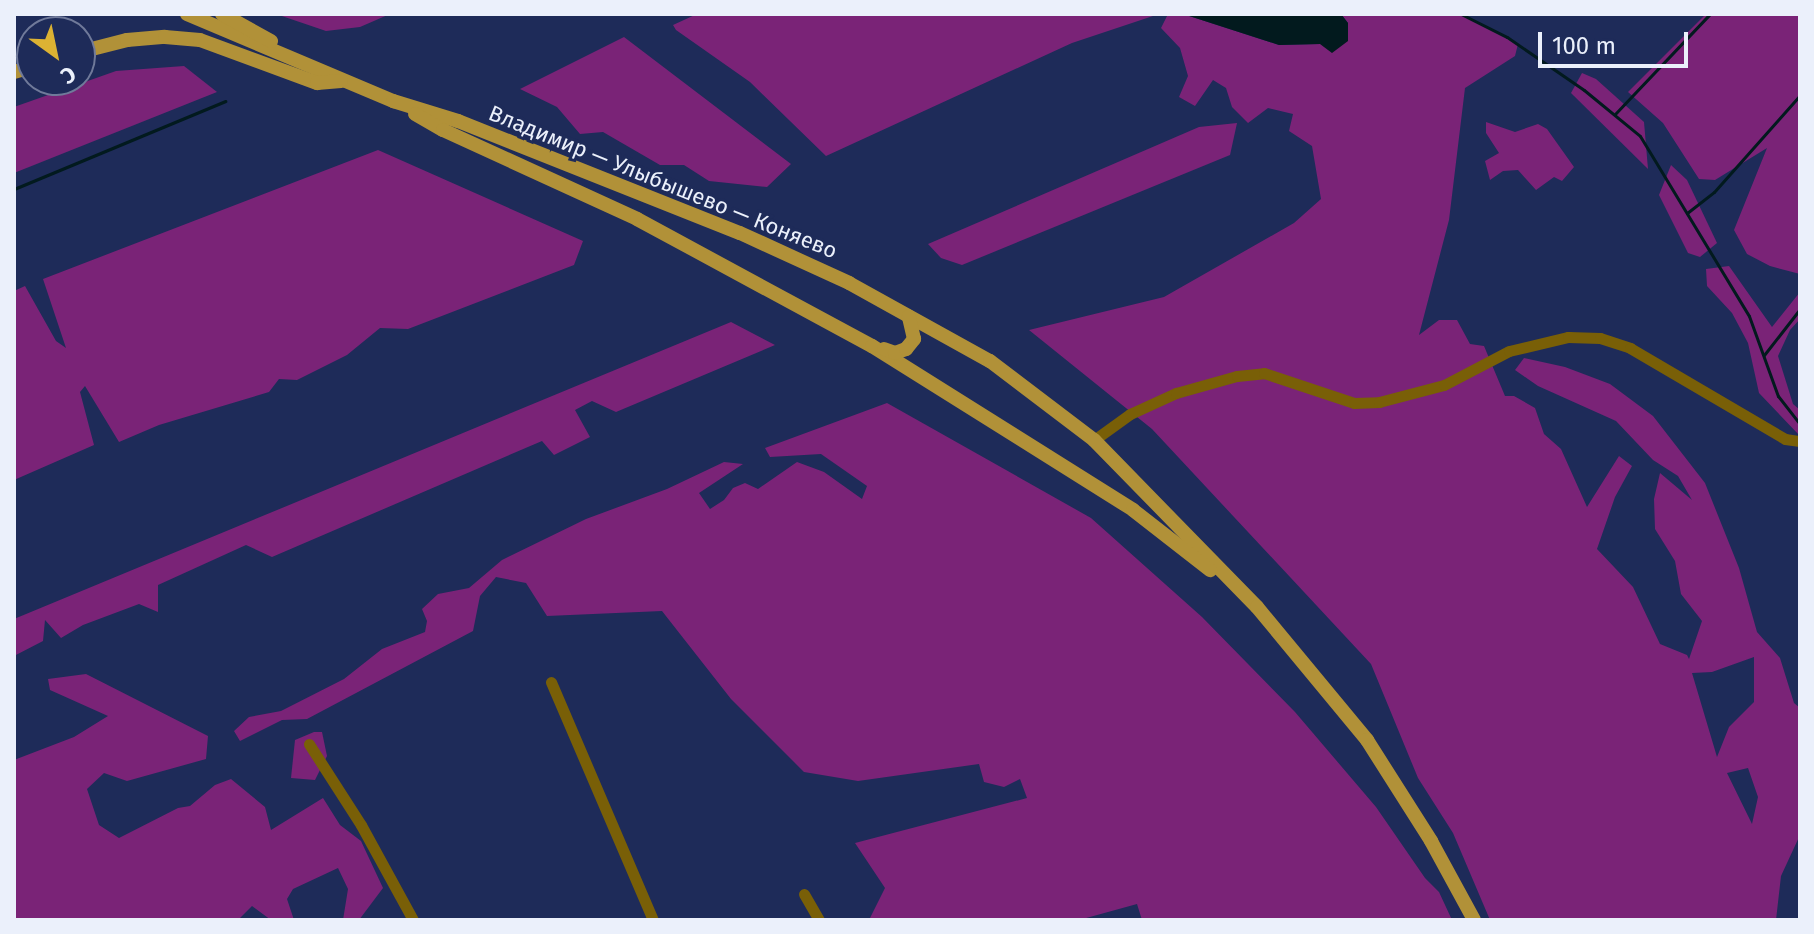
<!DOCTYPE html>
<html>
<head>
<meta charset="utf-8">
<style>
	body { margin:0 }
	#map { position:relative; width:1814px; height:934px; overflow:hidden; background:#1e2b59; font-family:"Fira Sans",sans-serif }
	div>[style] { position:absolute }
	.green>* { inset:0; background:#7a2377 }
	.water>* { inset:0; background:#021a1e }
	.stream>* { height:3px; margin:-1.5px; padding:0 1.5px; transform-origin:1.5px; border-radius:1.5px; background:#021a1e }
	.minor>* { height:11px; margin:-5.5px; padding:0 5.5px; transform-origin:5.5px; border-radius:5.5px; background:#795f07 }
	.major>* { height:14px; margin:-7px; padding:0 7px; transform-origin:7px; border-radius:7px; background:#b19138 }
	span { translate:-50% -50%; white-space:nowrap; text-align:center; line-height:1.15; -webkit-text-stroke:6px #1e2b59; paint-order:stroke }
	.street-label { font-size:22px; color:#ebf0fb }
	.frame { position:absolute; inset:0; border:16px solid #ebf0fb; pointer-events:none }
	.north { position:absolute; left:16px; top:16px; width:80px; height:80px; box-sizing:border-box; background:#1e2b59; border:2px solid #707a9a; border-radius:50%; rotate:147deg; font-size:22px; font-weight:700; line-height:32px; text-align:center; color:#ebf0fb }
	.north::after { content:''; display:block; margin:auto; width:28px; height:36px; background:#dcb233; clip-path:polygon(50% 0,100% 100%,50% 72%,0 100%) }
	.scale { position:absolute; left:1538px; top:32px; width:150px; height:36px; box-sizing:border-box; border:4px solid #ebf0fb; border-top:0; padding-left:10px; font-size:24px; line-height:28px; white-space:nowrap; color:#ebf0fb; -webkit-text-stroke:6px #1e2b59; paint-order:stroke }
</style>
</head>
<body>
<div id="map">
	<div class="green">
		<i style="clip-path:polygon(276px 14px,390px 14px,360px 27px,326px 31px)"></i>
		<i style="clip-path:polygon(697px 14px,1159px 14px,1072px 43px,826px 156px,750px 82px,676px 30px,673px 25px)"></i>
		<i style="clip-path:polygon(evenodd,1168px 14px,1183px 14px,1279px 45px,1320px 44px,1348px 23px,1341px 14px,1461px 14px,1518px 44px,1515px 56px,1465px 88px,1449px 220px,1419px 335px,1439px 320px,1457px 320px,1470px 344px,1484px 346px,1505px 396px,1514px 396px,1535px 408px,1544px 434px,1561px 449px,1587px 507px,1619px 456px,1632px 466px,1615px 497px,1597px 549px,1633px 587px,1660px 644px,1687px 655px,1689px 659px,1702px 621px,1681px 594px,1675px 561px,1655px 529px,1654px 499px,1660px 473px,1692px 500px,1678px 476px,1653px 460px,1616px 421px,1538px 386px,1515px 370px,1524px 358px,1565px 367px,1610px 384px,1653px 416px,1705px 483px,1739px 568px,1757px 632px,1780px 658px,1794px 703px,1800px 708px,1800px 835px,1781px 876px,1776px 920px,1490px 920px,1453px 833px,1418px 778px,1371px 664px,1152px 429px,1029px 330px,1164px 297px,1294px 223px,1321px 199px,1312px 146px,1289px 131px,1293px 114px,1268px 108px,1248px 123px,1232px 107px,1226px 88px,1213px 80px,1195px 106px,1179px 97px,1188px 76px,1180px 48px,1161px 28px,1168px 14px,1754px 657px,1754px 702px,1729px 727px,1717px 757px,1692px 673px,1712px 672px,1754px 657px,1168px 14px,1748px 768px,1758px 797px,1752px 824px,1727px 773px,1748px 768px)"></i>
		<i style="clip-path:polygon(1706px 14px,1800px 14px,1800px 274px,1770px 266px,1747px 254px,1734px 230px,1767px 148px,1715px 180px,1699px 179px,1663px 123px,1628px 92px)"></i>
		<i style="clip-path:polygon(624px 37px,791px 164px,767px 187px,709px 181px,684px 165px,660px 165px,603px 132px,580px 134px,557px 107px,520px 89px)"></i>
		<i style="clip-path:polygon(184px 66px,217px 92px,14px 173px,14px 107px,116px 71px)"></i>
		<i style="clip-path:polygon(1582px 73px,1596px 79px,1644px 122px,1648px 169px,1571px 93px)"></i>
		<i style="clip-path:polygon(1486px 122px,1515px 132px,1538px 124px,1547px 129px,1574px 167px,1562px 181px,1554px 177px,1536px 190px,1518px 170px,1503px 171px,1490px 180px,1485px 161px,1499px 153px,1486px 133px)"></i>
		<i style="clip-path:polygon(1237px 123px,1230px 155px,962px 265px,941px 258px,928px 244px,1199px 127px)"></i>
		<i style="clip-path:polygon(378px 150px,583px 241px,574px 265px,408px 329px,380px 328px,347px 355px,297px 380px,279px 379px,269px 392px,159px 425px,119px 442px,85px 386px,80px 392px,94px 445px,14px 480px,14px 291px,25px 286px,56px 341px,66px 348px,43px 279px)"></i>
		<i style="clip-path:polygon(1671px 165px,1687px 180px,1717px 243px,1700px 257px,1688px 253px,1659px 195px)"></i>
		<i style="clip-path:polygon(1729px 266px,1772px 327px,1800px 292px,1800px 319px,1790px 330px,1778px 356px,1793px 404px,1800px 410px,1799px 435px,1759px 393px,1748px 343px,1732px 313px,1707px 286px,1706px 269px)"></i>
		<i style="clip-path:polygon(731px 322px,775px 345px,616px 412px,592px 401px,575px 410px,590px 437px,554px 455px,542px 441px,272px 557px,246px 545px,158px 585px,158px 612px,139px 604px,83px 625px,61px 638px,45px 620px,43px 641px,14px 656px,14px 619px)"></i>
		<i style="clip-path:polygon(887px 403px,1091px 518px,1202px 617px,1295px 712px,1376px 807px,1425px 878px,1439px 892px,1452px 920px,1142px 920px,1137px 904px,1079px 920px,869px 920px,885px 888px,855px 843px,1027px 798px,1020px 779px,1004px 787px,984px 782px,979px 764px,858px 781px,804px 772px,731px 699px,662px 611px,547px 616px,526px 583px,496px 577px,480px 596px,473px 631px,307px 719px,282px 720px,240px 741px,234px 731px,249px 717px,281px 711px,344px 679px,382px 649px,425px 632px,427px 621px,422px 609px,438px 594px,469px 588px,502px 560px,586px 519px,667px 489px,724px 462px,743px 464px,699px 493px,710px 509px,724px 500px,733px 488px,745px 483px,758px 489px,797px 462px,824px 472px,862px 499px,867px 486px,821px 454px,770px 457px,765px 448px)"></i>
		<i style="clip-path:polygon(86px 674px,208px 736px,206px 759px,127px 781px,104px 773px,87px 789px,99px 825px,119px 838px,178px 808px,190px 806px,215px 785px,231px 779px,265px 807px,271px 830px,323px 798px,340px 825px,361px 841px,383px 888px,359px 920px,343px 920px,348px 889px,338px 868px,293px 889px,287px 899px,294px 920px,271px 920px,252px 906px,238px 920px,14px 920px,14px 760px,74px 737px,108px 716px,50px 690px,48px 679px)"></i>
		<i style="clip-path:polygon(314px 732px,322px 732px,327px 756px,315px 780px,291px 778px,295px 740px)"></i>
	</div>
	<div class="water">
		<i style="clip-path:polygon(1183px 14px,1341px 14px,1348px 23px,1348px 41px,1332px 53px,1320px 44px,1279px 45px)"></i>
	</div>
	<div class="stream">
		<i style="left:1461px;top:14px;width:51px;rotate:26.6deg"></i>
		<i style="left:1507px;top:37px;width:93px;rotate:34.5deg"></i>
		<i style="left:1584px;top:90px;width:72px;rotate:39.4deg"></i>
		<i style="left:1640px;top:136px;width:210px;rotate:58.8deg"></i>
		<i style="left:1749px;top:316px;width:85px;rotate:70.1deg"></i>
		<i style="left:1778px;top:396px;width:36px;rotate:52deg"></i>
		<i style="left:1615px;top:114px;width:138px;rotate:-46.5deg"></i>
		<i style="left:14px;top:189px;width:229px;rotate:-22.6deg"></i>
		<i style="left:1687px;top:213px;width:34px;rotate:-38deg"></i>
		<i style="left:1714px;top:192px;width:130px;rotate:-48.4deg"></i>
		<i style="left:1764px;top:355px;width:58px;rotate:-52deg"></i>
	</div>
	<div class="minor">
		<i style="left:1094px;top:440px;width:44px;rotate:-35.8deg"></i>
		<i style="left:1130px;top:414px;width:51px;rotate:-24.5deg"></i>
		<i style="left:1176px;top:393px;width:63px;rotate:-15.6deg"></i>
		<i style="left:1237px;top:376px;width:27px;rotate:-6deg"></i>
		<i style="left:1264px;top:373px;width:95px;rotate:18.4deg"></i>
		<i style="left:1354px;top:403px;width:25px;rotate:-2deg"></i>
		<i style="left:1379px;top:402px;width:67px;rotate:-14.7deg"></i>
		<i style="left:1444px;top:385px;width:73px;rotate:-27.6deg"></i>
		<i style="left:1509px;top:351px;width:61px;rotate:-13.3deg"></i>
		<i style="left:1568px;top:337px;width:32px;rotate:2deg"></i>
		<i style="left:1600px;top:338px;width:32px;rotate:18deg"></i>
		<i style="left:1630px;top:348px;width:180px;rotate:30.4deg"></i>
		<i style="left:1785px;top:439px;width:15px;rotate:8deg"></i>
		<i style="left:551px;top:682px;width:259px;rotate:66.8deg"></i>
		<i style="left:309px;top:744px;width:96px;rotate:57.3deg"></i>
		<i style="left:361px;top:825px;width:108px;rotate:61.3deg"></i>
		<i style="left:804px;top:894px;width:30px;rotate:60deg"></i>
	</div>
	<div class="major">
		<i style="left:187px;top:14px;width:224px;rotate:22.9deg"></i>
		<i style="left:393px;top:101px;width:68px;rotate:17.1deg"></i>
		<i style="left:458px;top:121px;width:303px;rotate:21.7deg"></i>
		<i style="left:740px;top:233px;width:120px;rotate:24.6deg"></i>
		<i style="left:849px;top:283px;width:161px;rotate:29deg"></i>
		<i style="left:990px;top:361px;width:131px;rotate:37.2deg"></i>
		<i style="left:1094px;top:440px;width:233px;rotate:45.7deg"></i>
		<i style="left:1257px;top:607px;width:173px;rotate:50.4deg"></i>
		<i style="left:1367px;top:740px;width:120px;rotate:57.6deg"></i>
		<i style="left:1431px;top:841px;width:90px;rotate:61.4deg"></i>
		<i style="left:222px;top:14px;width:56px;rotate:28.9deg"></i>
		<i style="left:80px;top:52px;width:49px;rotate:-14.3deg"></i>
		<i style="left:127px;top:40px;width:38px;rotate:-5deg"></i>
		<i style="left:165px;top:37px;width:35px;rotate:5deg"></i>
		<i style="left:200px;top:40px;width:125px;rotate:20.2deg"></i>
		<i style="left:317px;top:83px;width:24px;rotate:-5deg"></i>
		<i style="left:14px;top:72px;width:19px;rotate:-16deg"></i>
		<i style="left:415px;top:114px;width:32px;rotate:30deg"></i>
		<i style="left:443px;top:130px;width:213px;rotate:24.6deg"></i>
		<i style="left:637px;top:219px;width:267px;rotate:28.4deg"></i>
		<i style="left:872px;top:346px;width:308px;rotate:32.1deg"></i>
		<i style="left:1133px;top:510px;width:98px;rotate:37.9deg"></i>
		<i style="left:884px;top:349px;width:12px;rotate:20deg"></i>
		<i style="left:895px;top:353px;width:12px;rotate:-20deg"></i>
		<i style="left:906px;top:349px;width:13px;rotate:-51deg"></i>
		<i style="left:914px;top:339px;width:23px;rotate:-103deg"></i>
	</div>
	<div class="street-label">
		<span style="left:663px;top:182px;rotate:22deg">Владимир — Улыбышево — Коняево</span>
	</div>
	<div class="frame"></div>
	<div class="north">С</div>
	<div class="scale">100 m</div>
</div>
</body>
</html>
